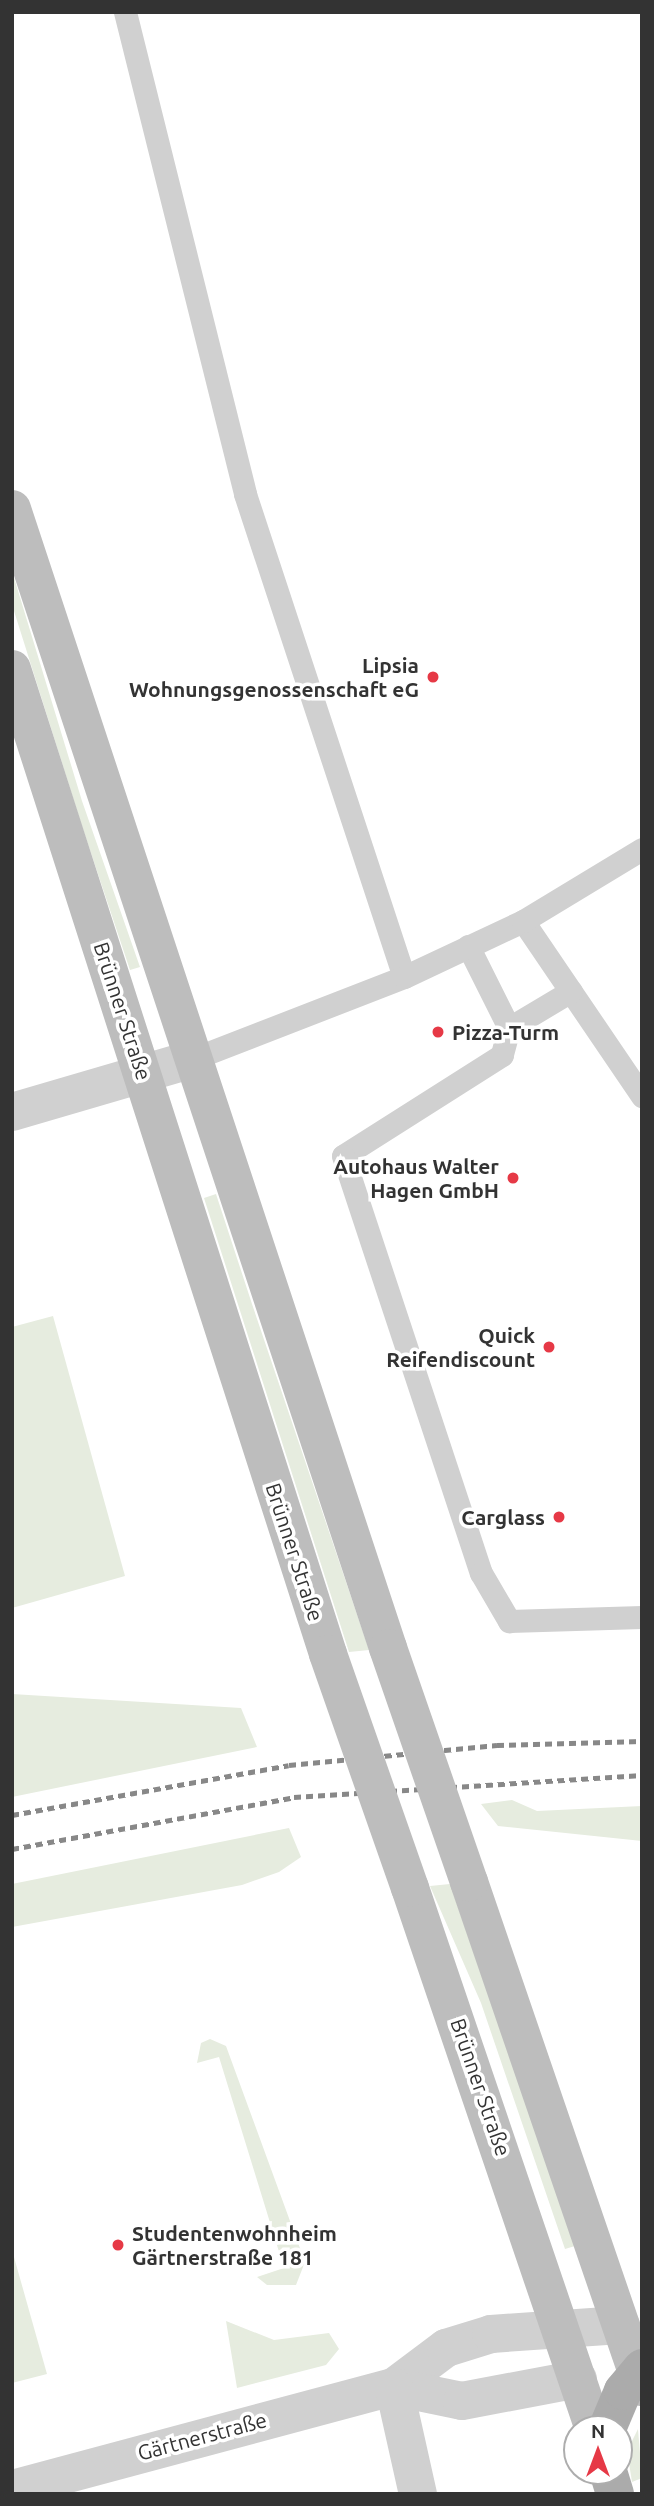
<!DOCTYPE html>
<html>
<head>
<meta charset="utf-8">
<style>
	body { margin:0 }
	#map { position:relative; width:654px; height:2506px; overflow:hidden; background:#fff; font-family:Ubuntu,sans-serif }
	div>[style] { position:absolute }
	.green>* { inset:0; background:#e6ecdf }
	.lane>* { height:23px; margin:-11.5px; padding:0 11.5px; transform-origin:11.5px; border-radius:11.5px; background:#d0d0d0 }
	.street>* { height:38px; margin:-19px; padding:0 19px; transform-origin:19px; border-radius:19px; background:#d0d0d0 }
	.secondary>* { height:38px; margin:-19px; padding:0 19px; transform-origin:19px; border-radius:19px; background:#bdbdbd }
	.primary>* { height:38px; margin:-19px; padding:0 19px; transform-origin:19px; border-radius:19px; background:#ababab }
	.rail>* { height:5px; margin-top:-2.5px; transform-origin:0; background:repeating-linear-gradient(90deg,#888 0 7px,transparent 0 12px) }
	.secondary-bridge>* { height:38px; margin:-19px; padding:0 19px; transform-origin:19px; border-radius:19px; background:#bdbdbd }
	.dots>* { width:19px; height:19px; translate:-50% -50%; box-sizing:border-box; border:4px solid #fff; border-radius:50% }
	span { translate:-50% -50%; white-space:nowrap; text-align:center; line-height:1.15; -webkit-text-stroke:7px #fff; paint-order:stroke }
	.poi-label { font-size:21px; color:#333; font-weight:700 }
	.right { translate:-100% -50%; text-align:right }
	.left { translate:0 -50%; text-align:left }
	.street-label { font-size:21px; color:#333 }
	.frame { position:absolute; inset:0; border:14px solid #333; pointer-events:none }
	.north { position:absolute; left:563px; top:2415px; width:70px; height:70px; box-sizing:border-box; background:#fff; border:2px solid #adadad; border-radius:50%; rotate:0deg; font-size:19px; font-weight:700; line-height:28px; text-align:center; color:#333 }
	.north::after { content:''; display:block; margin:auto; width:24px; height:32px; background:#e63946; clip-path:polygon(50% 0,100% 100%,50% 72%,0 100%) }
</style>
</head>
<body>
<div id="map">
	<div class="green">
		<i style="clip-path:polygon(12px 571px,82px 801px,140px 967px,130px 970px,81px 823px,14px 611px)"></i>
		<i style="clip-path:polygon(216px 1194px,252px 1304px,369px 1650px,349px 1652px,204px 1198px)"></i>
		<i style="clip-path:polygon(53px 1316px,125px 1576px,12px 1608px,12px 1327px)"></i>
		<i style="clip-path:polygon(12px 1694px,241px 1708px,257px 1747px,12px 1797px)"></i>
		<i style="clip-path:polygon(512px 1800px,537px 1811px,642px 1806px,642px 1841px,498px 1826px,481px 1804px)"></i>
		<i style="clip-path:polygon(289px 1828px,301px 1857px,279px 1872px,242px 1885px,12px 1927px,12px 1884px)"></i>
		<i style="clip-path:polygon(450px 1884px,575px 2246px,565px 2249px,481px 2003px,430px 1886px)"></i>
		<i style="clip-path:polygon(210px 2039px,226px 2046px,305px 2262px,296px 2285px,267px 2285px,257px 2277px,284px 2268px,219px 2057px,197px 2063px,201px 2043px)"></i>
		<i style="clip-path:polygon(12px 2250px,47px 2374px,12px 2383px)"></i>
		<i style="clip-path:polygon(226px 2321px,274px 2340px,329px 2333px,339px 2349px,326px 2365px,237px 2388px)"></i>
		<i style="clip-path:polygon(638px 2429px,642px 2478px,632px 2482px,627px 2451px)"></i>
	</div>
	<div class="lane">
		<i style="left:125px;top:12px;width:497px;rotate:76deg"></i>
		<i style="left:245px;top:494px;width:508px;rotate:71.78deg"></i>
		<i style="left:523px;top:921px;width:212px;rotate:55.8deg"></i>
		<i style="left:468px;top:946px;width:92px;rotate:63.4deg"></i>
		<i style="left:509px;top:1028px;width:28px;rotate:105deg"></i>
		<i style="left:502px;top:1055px;width:188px;rotate:147.6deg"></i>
		<i style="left:343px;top:1156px;width:439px;rotate:71.7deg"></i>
		<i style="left:481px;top:1573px;width:56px;rotate:59.7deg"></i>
		<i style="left:509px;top:1621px;width:133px;rotate:-1.7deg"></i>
		<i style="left:509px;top:1028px;width:72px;rotate:-30.8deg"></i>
		<i style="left:190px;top:1060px;width:230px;rotate:-21.2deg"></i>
		<i style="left:404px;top:977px;width:132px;rotate:-25.2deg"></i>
		<i style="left:523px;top:921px;width:139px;rotate:-31.2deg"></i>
	</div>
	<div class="street">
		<i style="left:12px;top:1112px;width:185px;rotate:-16.3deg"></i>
		<i style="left:394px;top:2387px;width:65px;rotate:-36.9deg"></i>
		<i style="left:446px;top:2348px;width:47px;rotate:-17.3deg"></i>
		<i style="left:491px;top:2334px;width:130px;rotate:-4deg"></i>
		<i style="left:394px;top:2387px;width:69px;rotate:11.6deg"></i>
		<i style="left:462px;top:2401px;width:118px;rotate:-10.7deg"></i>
		<i style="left:12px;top:2489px;width:395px;rotate:-15deg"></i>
		<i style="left:394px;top:2387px;width:110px;rotate:77.4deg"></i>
	</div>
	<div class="secondary">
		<i style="left:12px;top:509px;width:1199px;rotate:71.73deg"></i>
		<i style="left:12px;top:669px;width:1034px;rotate:72.21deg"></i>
		<i style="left:469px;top:1882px;width:534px;rotate:71.09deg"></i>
		<i style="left:410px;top:1888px;width:571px;rotate:71.22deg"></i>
	</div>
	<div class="primary">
		<i style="left:607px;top:2429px;width:41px;rotate:-67.2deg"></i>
		<i style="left:623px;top:2391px;width:30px;rotate:-50deg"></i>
		<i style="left:608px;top:2471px;width:24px;rotate:73deg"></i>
	</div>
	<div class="rail">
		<i style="left:12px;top:1815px;width:281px;rotate:-10.2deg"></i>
		<i style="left:289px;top:1765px;width:209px;rotate:-5.5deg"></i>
		<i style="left:497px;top:1745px;width:145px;rotate:-1.6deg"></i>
		<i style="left:12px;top:1849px;width:287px;rotate:-10.4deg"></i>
		<i style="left:294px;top:1797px;width:349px;rotate:-3.6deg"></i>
	</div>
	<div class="secondary-bridge">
		<i style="left:388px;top:1648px;width:248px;rotate:70.9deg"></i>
		<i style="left:328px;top:1654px;width:248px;rotate:70.7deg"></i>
	</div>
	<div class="dots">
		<i style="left:433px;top:677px;background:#e63946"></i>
		<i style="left:438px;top:1032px;background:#e63946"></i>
		<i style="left:513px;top:1178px;background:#e63946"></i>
		<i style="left:549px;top:1347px;background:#e63946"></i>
		<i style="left:559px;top:1517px;background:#e63946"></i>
		<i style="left:118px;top:2245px;background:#e63946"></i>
	</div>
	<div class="poi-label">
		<span class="right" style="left:419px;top:677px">Lipsia<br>Wohnungsgenossenschaft eG</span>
		<span class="left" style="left:452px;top:1032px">Pizza-Turm</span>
		<span class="right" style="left:499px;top:1178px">Autohaus Walter<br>Hagen GmbH</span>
		<span class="right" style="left:535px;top:1347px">Quick<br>Reifendiscount</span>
		<span class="right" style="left:545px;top:1517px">Carglass</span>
		<span class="left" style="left:132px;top:2245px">Studentenwohnheim<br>Gärtnerstraße 181</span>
	</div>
	<div class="street-label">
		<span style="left:123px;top:1011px;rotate:72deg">Brünner Straße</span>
		<span style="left:295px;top:1552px;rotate:72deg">Brünner Straße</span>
		<span style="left:481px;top:2087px;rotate:71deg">Brünner Straße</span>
		<span style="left:202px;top:2436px;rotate:-15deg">Gärtnerstraße</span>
	</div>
	<div class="frame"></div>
	<div class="north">N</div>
</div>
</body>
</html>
